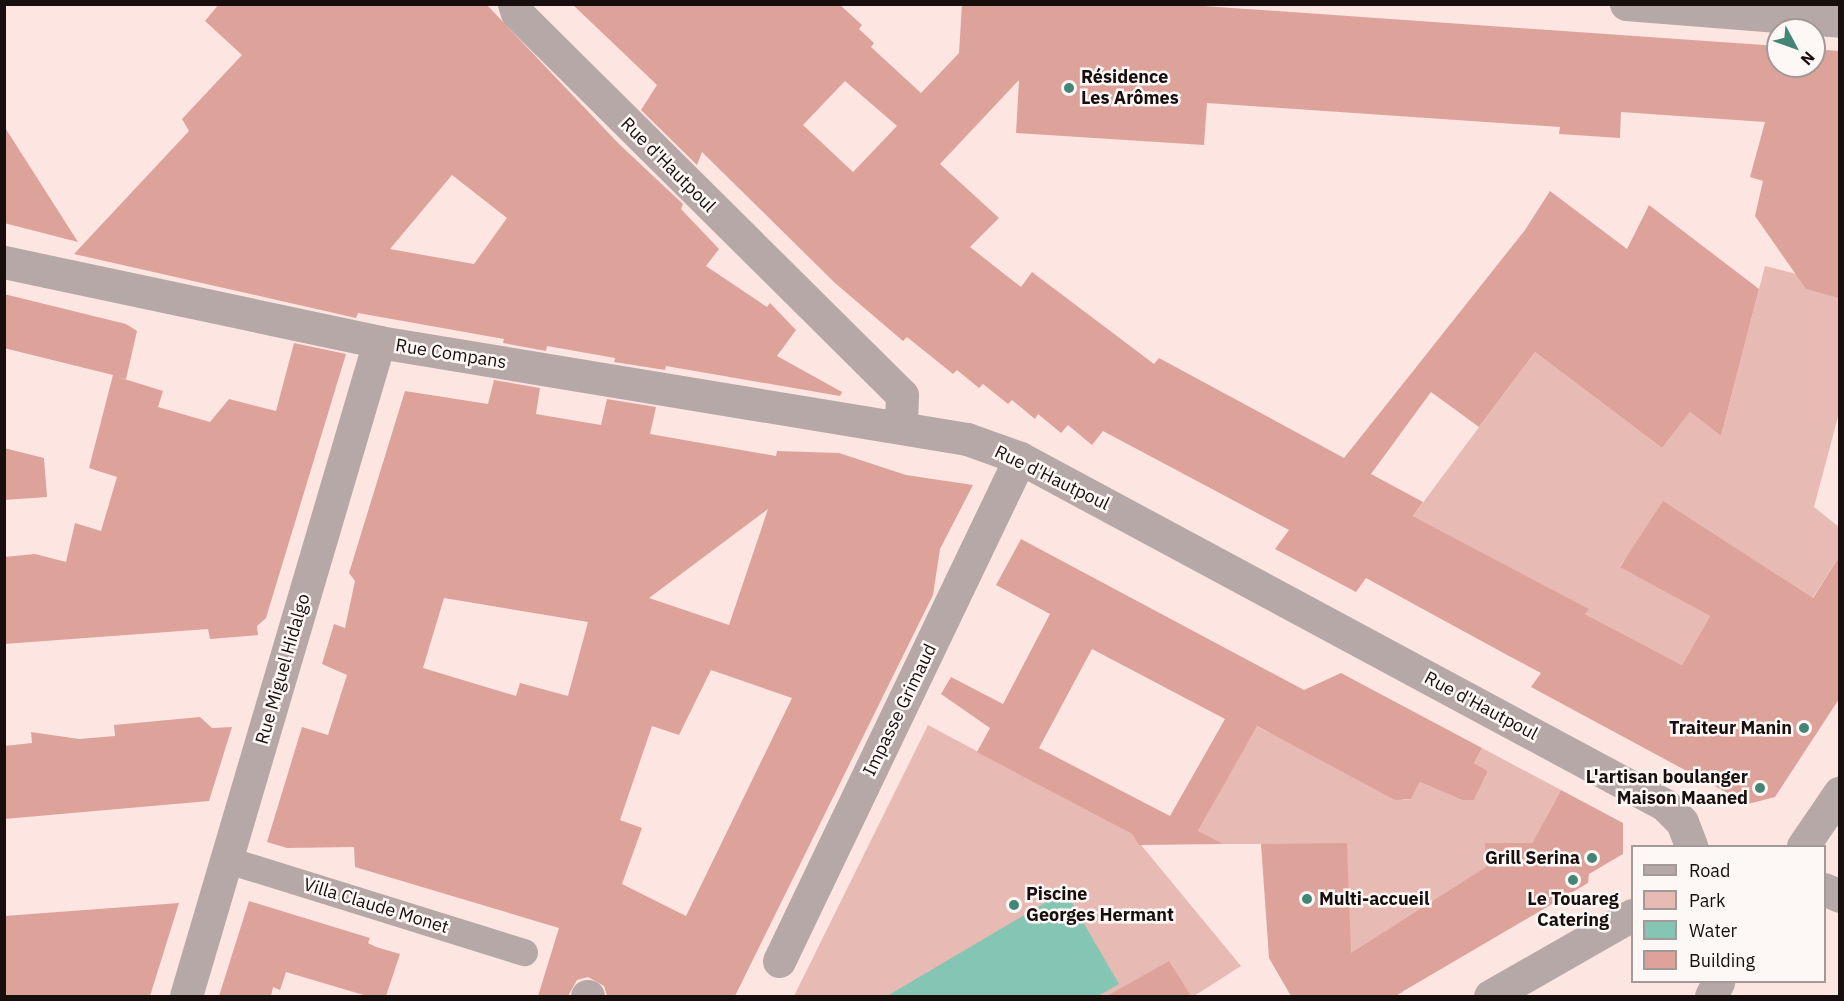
<!DOCTYPE html>
<html>
<head>
<meta charset="utf-8">
<style>
	body { margin:0 }
	#map { position:relative; width:1844px; height:1001px; overflow:hidden; background:#fde5e2; font-family:"IBM Plex Sans",sans-serif }
	div>[style] { position:absolute }
	.green>* { inset:0; background:#e8bab4 }
	.water>* { inset:0; background:#85c5b4 }
	.building>* { inset:0; background:#dda39b }
	.pedestrian>* { height:27px; margin:-13.5px; padding:0 13.5px; transform-origin:13.5px; border-radius:13.5px; background:#b5a8a7 }
	.minor>* { height:33px; margin:-16.5px; padding:0 16.5px; transform-origin:16.5px; border-radius:16.5px; background:#b5a8a7 }
	.tertiary>* { height:33px; margin:-16.5px; padding:0 16.5px; transform-origin:16.5px; border-radius:16.5px; background:#b5a8a7 }
	.dots>* { width:16px; height:16px; translate:-50% -50%; box-sizing:border-box; border:3px solid #fdf7f6; border-radius:50% }
	span { translate:-50% -50%; white-space:nowrap; text-align:center; line-height:1.15; -webkit-text-stroke:5px #fdf7f6; paint-order:stroke }
	.poi-label { font-size:18px; color:#170e0d; font-weight:700 }
	.left { translate:0 -50%; text-align:left }
	.right { translate:-100% -50%; text-align:right }
	.street-label { font-size:18px; color:#170e0d }
	.frame { position:absolute; inset:0; border:6px solid #170e0d; pointer-events:none }
	.legend { position:absolute; left:1631px; top:845px; width:195px; height:138px; box-sizing:border-box; background:#fdf7f6; border:2px solid #a19a99; margin:0; padding:8px 10px; list-style:none; font-size:18px; color:#170e0d }
	.legend li { display:flex; align-items:center; gap:12px; height:30px }
	.legend b { width:30px; border:2px solid #a19a99 }
	.north { position:absolute; left:1766px; top:18px; width:60px; height:60px; box-sizing:border-box; background:#fdf7f6; border:2px solid #a19a99; border-radius:50%; rotate:131deg; font-size:16px; font-weight:700; line-height:24px; text-align:center; color:#170e0d }
	.north::after { content:''; display:block; margin:auto; width:21px; height:27px; background:#448676; clip-path:polygon(50% 0,100% 100%,50% 72%,0 100%) }
</style>
</head>
<body>
<div id="map">
	<div class="green">
		<i style="clip-path:polygon(1765px 266px,1839px 285px,1839px 413px,1814px 507px,1839px 527px,1839px 557px,1811px 600px,1639px 540px,1620px 566px,1710px 616px,1682px 665px,1585px 614px,1588px 609px,1413px 516px,1535px 352px,1662px 448px,1690px 412px,1721px 436px)"></i>
		<i style="clip-path:polygon(928px 725px,1132px 834px,1241px 966px,1194px 996px,794px 996px)"></i>
		<i style="clip-path:polygon(1256px 726px,1403px 800px,1411px 799px,1420px 782px,1462px 800px,1474px 800px,1488px 771px,1474px 763px,1482px 748px,1561px 790px,1532px 843px,1384px 932px,1389px 969px,1403px 992px,1396px 996px,1361px 996px,1351px 953px,1261px 844px,1191px 844px)"></i>
	</div>
	<div class="water">
		<i style="clip-path:polygon(1065px 891px,1119px 984px,1098px 996px,887px 996px)"></i>
	</div>
	<div class="building">
		<i style="clip-path:polygon(evenodd,219px 4px,486px 4px,619px 144px,683px 204px,681px 209px,719px 249px,706px 266px,767px 307px,770px 303px,796px 330px,777px 356px,842px 392px,840px 396px,666px 366px,665px 370px,614px 362px,615px 358px,547px 346px,546px 351px,503px 343px,504px 339px,358px 313px,356px 318px,74px 254px,189px 131px,182px 119px,242px 55px,205px 21px,219px 4px,452px 175px,507px 218px,474px 264px,390px 249px,452px 175px)"></i>
		<i style="clip-path:polygon(evenodd,572px 4px,839px 4px,862px 25px,859px 29px,874px 43px,871px 47px,921px 93px,959px 53px,962px 4px,1175px 4px,1778px 46px,1778px 66px,1814px 66px,1814px 49px,1839px 51px,1839px 298px,1806px 289px,1755px 216px,1763px 181px,1750px 177px,1765px 122px,1621px 112px,1620px 138px,1559px 134px,1560px 127px,1207px 103px,1204px 145px,1016px 133px,1019px 80px,940px 164px,999px 218px,970px 247px,1021px 287px,1032px 272px,1154px 364px,1159px 358px,1344px 458px,1525px 230px,1550px 191px,1627px 249px,1649px 205px,1759px 289px,1721px 436px,1690px 412px,1662px 448px,1535px 352px,1479px 427px,1431px 392px,1371px 474px,1423px 502px,1413px 516px,1589px 609px,1585px 614px,1682px 665px,1710px 616px,1620px 567px,1663px 501px,1813px 598px,1839px 557px,1839px 699px,1775px 797px,1748px 804px,1531px 687px,1541px 673px,1509px 656px,1366px 578px,1356px 592px,1275px 549px,1289px 530px,1103px 431px,1092px 445px,1068px 425px,1061px 433px,1038px 414px,1035px 419px,1012px 400px,1008px 404px,983px 384px,979px 388px,957px 370px,953px 374px,907px 337px,903px 341px,835px 283px,702px 152px,697px 165px,641px 110px,657px 85px,572px 4px,845px 81px,897px 126px,853px 172px,803px 125px,845px 81px)"></i>
		<i style="clip-path:polygon(4px 126px,78px 242px,4px 223px)"></i>
		<i style="clip-path:polygon(4px 294px,126px 324px,137px 331px,126px 379px,118px 377px,163px 391px,158px 407px,210px 422px,229px 399px,276px 411px,294px 343px,346px 354px,266px 618px,257px 626px,258px 635px,210px 639px,208px 629px,4px 644px,4px 557px,35px 554px,66px 562px,75px 523px,101px 531px,117px 477px,89px 468px,113px 375px,4px 348px)"></i>
		<i style="clip-path:polygon(evenodd,494px 380px,540px 388px,536px 414px,601px 425px,607px 399px,656px 407px,650px 434px,776px 456px,777px 451px,839px 453px,906px 475px,973px 485px,940px 549px,933px 595px,735px 996px,607px 996px,604px 986px,588px 977px,577px 980px,568px 996px,538px 996px,559px 928px,355px 867px,354px 847px,287px 848px,267px 842px,302px 727px,328px 735px,347px 675px,322px 664px,334px 624px,345px 628px,355px 581px,349px 573px,405px 391px,488px 404px,494px 380px,768px 509px,729px 625px,649px 598px,768px 509px,494px 380px,444px 598px,588px 622px,568px 696px,520px 683px,516px 696px,423px 668px,444px 598px,494px 380px,711px 670px,792px 698px,686px 916px,622px 884px,642px 828px,620px 820px,652px 726px,679px 735px,711px 670px)"></i>
		<i style="clip-path:polygon(4px 448px,44px 458px,47px 497px,4px 500px)"></i>
		<i style="clip-path:polygon(evenodd,1021px 539px,1304px 690px,1341px 673px,1482px 748px,1474px 763px,1488px 771px,1474px 800px,1462px 800px,1420px 782px,1411px 799px,1395px 800px,1257px 726px,1198px 831px,1223px 844px,1139px 845px,1132px 834px,977px 752px,990px 728px,941px 694px,951px 677px,1003px 704px,1050px 614px,996px 585px,1021px 539px,1092px 649px,1225px 719px,1170px 816px,1039px 748px,1092px 649px)"></i>
		<i style="clip-path:polygon(200px 717px,212px 728px,232px 727px,209px 801px,4px 819px,4px 746px,32px 743px,31px 732px,79px 739px,115px 736px,114px 725px)"></i>
		<i style="clip-path:polygon(1561px 790px,1623px 823px,1623px 854px,1589px 874px,1588px 883px,1395px 996px,1291px 996px,1269px 958px,1261px 844px,1347px 843px,1351px 953px,1486px 867px,1485px 843px,1532px 843px)"></i>
		<i style="clip-path:polygon(249px 901px,370px 938px,368px 943px,376px 947px,400px 954px,386px 996px,367px 996px,286px 972px,280px 990px,273px 987px,271px 996px,219px 996px)"></i>
		<i style="clip-path:polygon(179px 903px,150px 996px,4px 996px,4px 916px)"></i>
		<i style="clip-path:polygon(1169px 961px,1191px 996px,1107px 996px)"></i>
	</div>
	<div class="pedestrian">
		<i style="left:228px;top:860px;width:310px;rotate:17.3deg"></i>
	</div>
	<div class="minor">
		<i style="left:514px;top:4px;width:9px;rotate:72deg"></i>
		<i style="left:517px;top:13px;width:542px;rotate:44.78deg"></i>
		<i style="left:902px;top:395px;width:32px;rotate:92deg"></i>
		<i style="left:4px;top:262px;width:383px;rotate:12deg"></i>
		<i style="left:379px;top:342px;width:596px;rotate:9.37deg"></i>
		<i style="left:967px;top:439px;width:56px;rotate:19.7deg"></i>
		<i style="left:1020px;top:458px;width:732px;rotate:28.28deg"></i>
		<i style="left:1665px;top:805px;width:24px;rotate:45deg"></i>
		<i style="left:1682px;top:822px;width:26px;rotate:69deg"></i>
		<i style="left:1803px;top:846px;width:65px;rotate:-55.6deg"></i>
		<i style="left:1824px;top:889px;width:17px;rotate:24deg"></i>
		<i style="left:779px;top:961px;width:558px;rotate:-64.4deg"></i>
		<i style="left:186px;top:996px;width:682px;rotate:-73.56deg"></i>
		<i style="left:587px;top:996px;width:1px"></i>
		<i style="left:1490px;top:996px;width:163px;rotate:-29.7deg"></i>
		<i style="left:1711px;top:996px;width:16px;rotate:-63deg"></i>
	</div>
	<div class="tertiary">
		<i style="left:1626px;top:4px;width:215px;rotate:4.5deg"></i>
	</div>
	<div class="dots">
		<i style="left:1069px;top:88px;background:#448676"></i>
		<i style="left:1804px;top:728px;background:#448676"></i>
		<i style="left:1760px;top:788px;background:#448676"></i>
		<i style="left:1592px;top:858px;background:#448676"></i>
		<i style="left:1573px;top:880px;background:#448676"></i>
		<i style="left:1307px;top:899px;background:#448676"></i>
		<i style="left:1014px;top:905px;background:#448676"></i>
	</div>
	<div class="poi-label">
		<span class="left" style="left:1081px;top:88px">Résidence<br>Les Arômes</span>
		<span class="right" style="left:1792px;top:728px">Traiteur Manin</span>
		<span class="right" style="left:1748px;top:788px">L'artisan boulanger<br>Maison Maaned</span>
		<span class="right" style="left:1580px;top:858px">Grill Serina</span>
		<span class="left" style="left:1026px;top:905px">Piscine<br>Georges Hermant</span>
		<span class="left" style="left:1319px;top:899px">Multi-accueil</span>
		<span style="left:1573px;top:910px">Le Touareg<br>Catering</span>
	</div>
	<div class="street-label">
		<span style="left:668px;top:165px;rotate:45deg">Rue d'Hautpoul</span>
		<span style="left:451px;top:354px;rotate:9deg">Rue Compans</span>
		<span style="left:1052px;top:478px;rotate:26deg">Rue d'Hautpoul</span>
		<span style="left:283px;top:669px;rotate:-74deg">Rue Miguel Hidalgo</span>
		<span style="left:1481px;top:706px;rotate:28deg">Rue d'Hautpoul</span>
		<span style="left:900px;top:710px;rotate:-64deg">Impasse Grimaud</span>
		<span style="left:376px;top:906px;rotate:17deg">Villa Claude Monet</span>
	</div>
	<div class="frame"></div>
	<ul class="legend">
	<li><b style="height:8px;background:#b5a8a7"></b>Road</li>
	<li><b style="height:16px;background:#e8bab4"></b>Park</li>
	<li><b style="height:16px;background:#85c5b4"></b>Water</li>
	<li><b style="height:16px;background:#dda39b"></b>Building</li>
	</ul>
	<div class="north">N</div>
</div>
</body>
</html>
